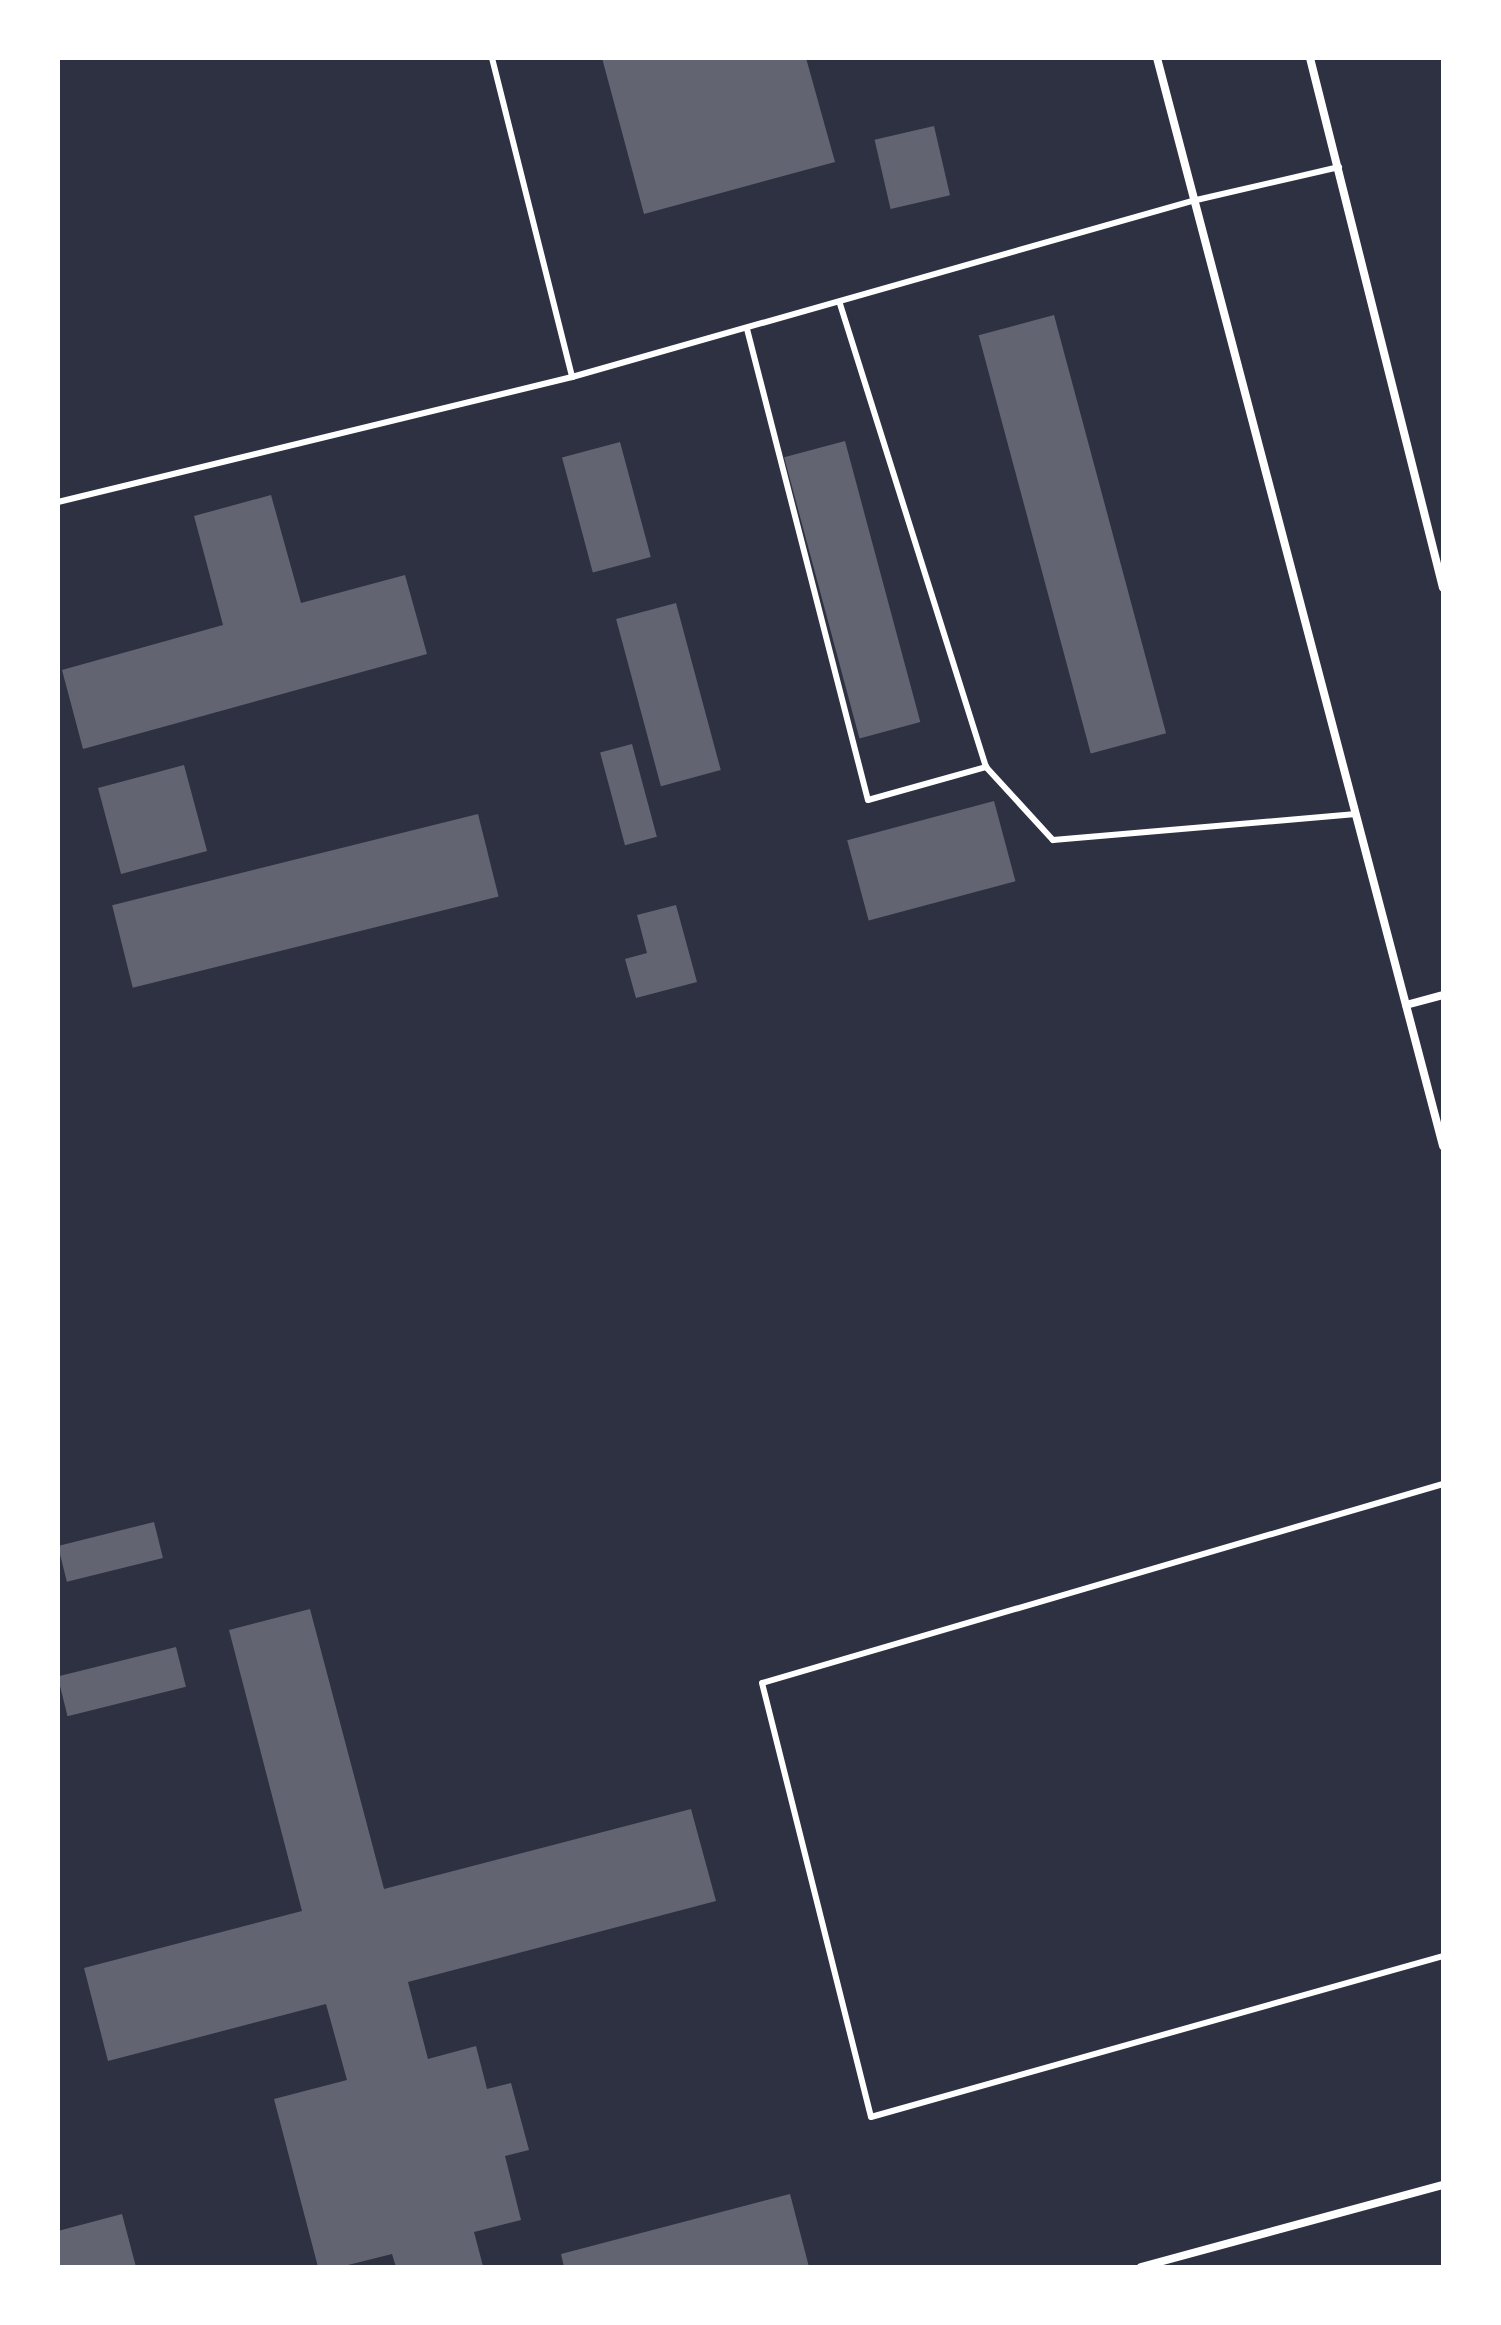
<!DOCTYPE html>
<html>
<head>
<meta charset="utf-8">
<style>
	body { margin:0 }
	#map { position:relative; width:1501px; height:2325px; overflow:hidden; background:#2d3142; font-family:Barlow,sans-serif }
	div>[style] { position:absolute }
	.building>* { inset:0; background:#626471; transform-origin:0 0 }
	.service>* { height:6px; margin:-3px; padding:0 3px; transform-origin:3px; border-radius:3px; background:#fff }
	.minor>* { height:8px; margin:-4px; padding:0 4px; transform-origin:4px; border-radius:4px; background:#fff }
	span { translate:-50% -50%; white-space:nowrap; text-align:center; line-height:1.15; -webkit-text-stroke:6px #fff; paint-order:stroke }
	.frame { position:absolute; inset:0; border:60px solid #fff; pointer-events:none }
</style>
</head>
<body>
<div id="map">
	<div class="building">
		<i style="clip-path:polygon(602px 58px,806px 58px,835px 162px,644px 214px)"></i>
		<i style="left:934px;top:126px;width:71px;height:61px;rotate:77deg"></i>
		<i style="left:1054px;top:315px;width:433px;height:78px;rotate:75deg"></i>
		<i style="left:845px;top:441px;width:291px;height:63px;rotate:75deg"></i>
		<i style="left:620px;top:442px;width:119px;height:60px;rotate:75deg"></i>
		<i style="clip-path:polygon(271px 495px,301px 603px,405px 575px,427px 654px,83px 749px,62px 670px,223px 625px,194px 516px)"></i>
		<i style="left:676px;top:603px;width:173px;height:62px;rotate:75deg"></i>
		<i style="left:632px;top:744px;width:96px;height:33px;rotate:75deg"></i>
		<i style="left:184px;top:765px;width:89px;height:89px;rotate:75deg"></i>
		<i style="left:994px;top:801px;width:83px;height:152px;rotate:75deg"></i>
		<i style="left:478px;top:814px;width:85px;height:377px;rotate:76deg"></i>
		<i style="clip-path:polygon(676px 905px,697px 982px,636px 998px,625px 959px,647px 953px,637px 915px)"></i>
		<i style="left:154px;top:1522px;width:37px;height:99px;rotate:76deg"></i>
		<i style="clip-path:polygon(310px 1609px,384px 1889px,691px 1809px,716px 1901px,408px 1982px,428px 2059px,476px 2046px,487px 2089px,511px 2083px,529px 2150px,505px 2156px,521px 2220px,474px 2232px,483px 2266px,396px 2267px,392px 2254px,340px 2267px,318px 2267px,274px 2099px,347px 2080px,326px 2004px,108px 2061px,84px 1968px,302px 1911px,229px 1630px)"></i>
		<i style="left:176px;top:1647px;width:41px;height:122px;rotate:76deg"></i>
		<i style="clip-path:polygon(790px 2194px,809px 2267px,564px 2267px,561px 2254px)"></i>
		<i style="clip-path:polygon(122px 2214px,136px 2267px,58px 2267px,58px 2231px)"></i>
	</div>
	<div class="service">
		<i style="left:492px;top:58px;width:329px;rotate:75.9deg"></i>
		<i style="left:747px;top:329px;width:486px;rotate:75.6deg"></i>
		<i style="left:868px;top:800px;width:123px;rotate:-15.6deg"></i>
		<i style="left:986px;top:767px;width:485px;rotate:-107.5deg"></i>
		<i style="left:58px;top:502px;width:529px;rotate:-13.67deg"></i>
		<i style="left:572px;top:377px;width:644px;rotate:-15.85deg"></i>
		<i style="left:1192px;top:201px;width:151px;rotate:-13deg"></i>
		<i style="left:986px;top:767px;width:99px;rotate:47.5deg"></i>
		<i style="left:1053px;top:840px;width:304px;rotate:-4.9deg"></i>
		<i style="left:1443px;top:1484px;width:709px;rotate:163.71deg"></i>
		<i style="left:762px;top:1683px;width:447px;rotate:75.9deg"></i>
		<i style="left:871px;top:2117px;width:594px;rotate:-15.72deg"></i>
	</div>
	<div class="minor">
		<i style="left:1157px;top:58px;width:1125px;rotate:75.27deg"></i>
		<i style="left:1310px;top:58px;width:546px;rotate:75.91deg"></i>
		<i style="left:1406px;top:1005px;width:38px;rotate:-15deg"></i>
		<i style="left:1141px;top:2267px;width:313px;rotate:-15.2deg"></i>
	</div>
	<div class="frame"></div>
</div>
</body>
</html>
